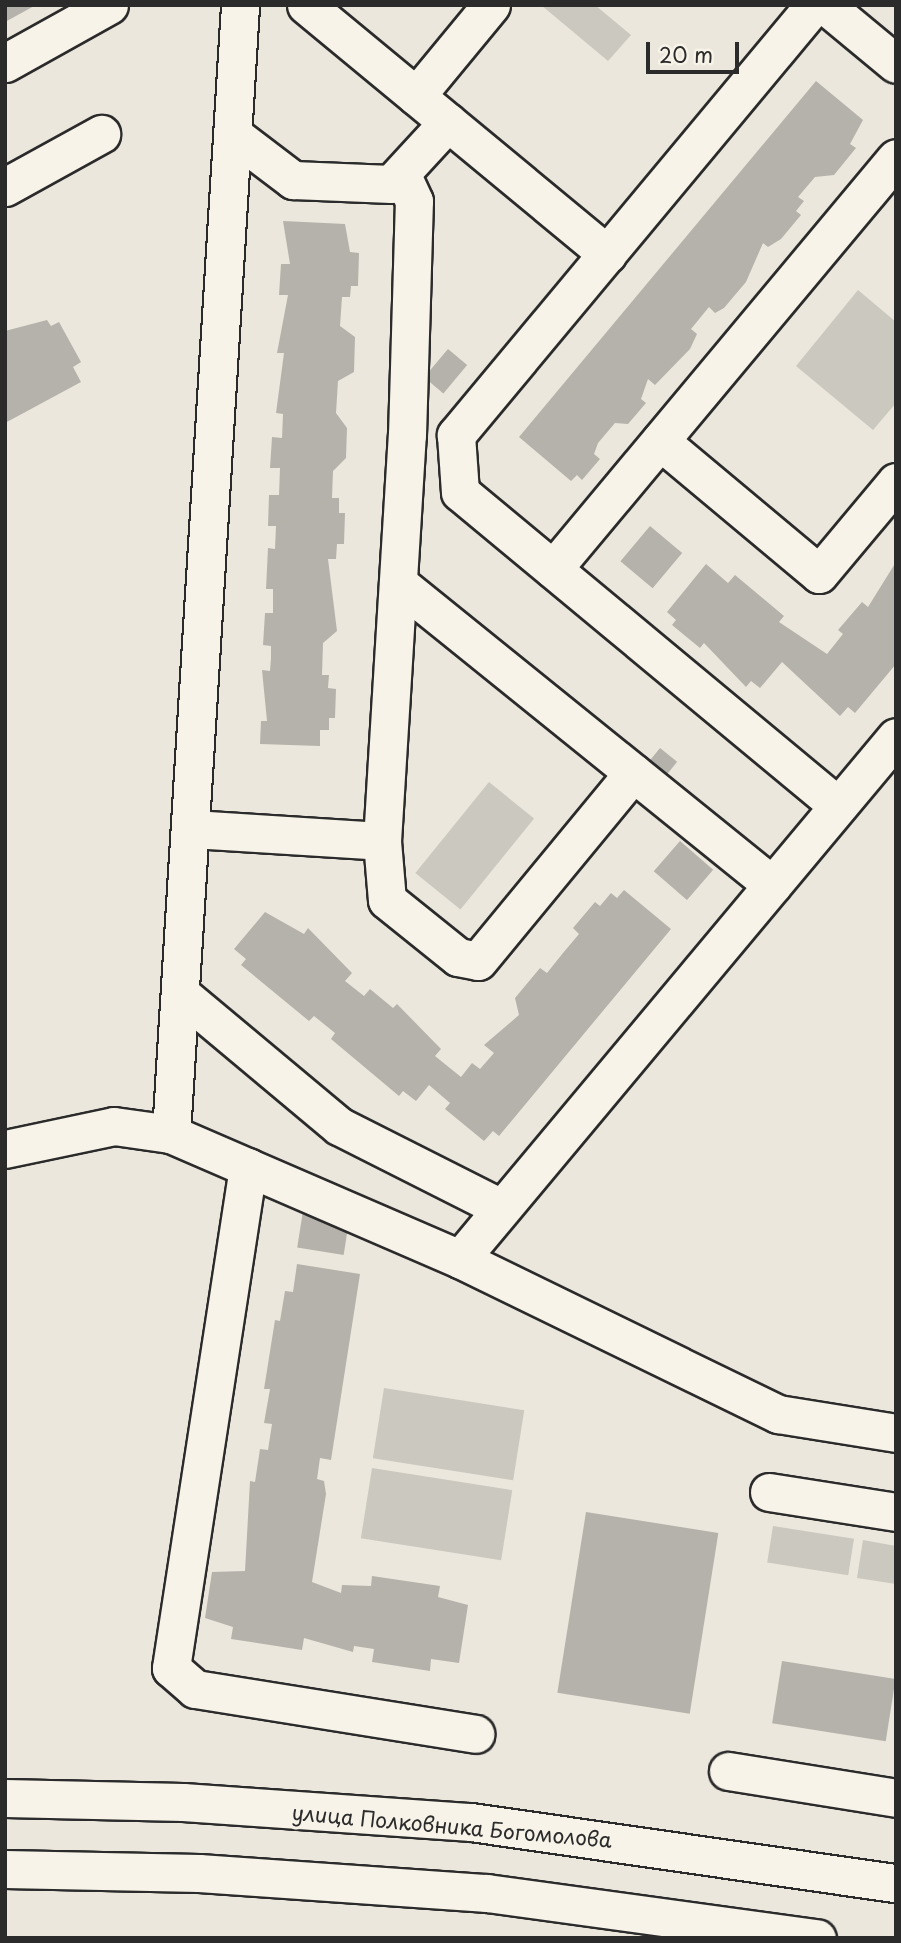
<!DOCTYPE html>
<html>
<head>
<meta charset="utf-8">
<style>
	body { margin:0 }
	#map { position:relative; width:901px; height:1943px; overflow:hidden; background:#ebe7dd; font-family:"Playpen Sans",sans-serif }
	div>[style] { position:absolute }
	.green>* { inset:0; background:#cbc8bf; transform-origin:0 0 }
	.building>* { inset:0; background:#b5b2ab; transform-origin:0 0 }
	.roads { filter:drop-shadow(2px 0 #2b2b2b) drop-shadow(-2px 0 #2b2b2b) drop-shadow(0 2px #2b2b2b) drop-shadow(0 -2px #2b2b2b) }
	.minor>* { height:37px; margin:-18.5px; padding:0 18.5px; transform-origin:18.5px; border-radius:18.5px; background:#f7f3e8 }
	span { translate:-50% -50%; white-space:nowrap; text-align:center; line-height:1.15; -webkit-text-stroke:6px #f7f3e8; paint-order:stroke }
	.street-label { font-size:21px; color:#2b2b2b }
	.frame { position:absolute; inset:0; border:7px solid #2b2b2b; pointer-events:none }
	.scale { position:absolute; left:646px; top:42px; width:93px; height:32px; box-sizing:border-box; border:4px solid #2b2b2b; border-top:0; padding-left:9px; font-size:21px; line-height:24px; white-space:nowrap; color:#2b2b2b; -webkit-text-stroke:5px #f7f3e8; paint-order:stroke }
</style>
</head>
<body>
<div id="map">
	<div class="green">
		<i style="clip-path:polygon(541px 5px,595px 5px,631px 35px,608px 61px)"></i>
		<i style="clip-path:polygon(858px 290px,896px 322px,896px 403px,873px 430px,796px 366px)"></i>
		<i style="left:489px;top:782px;width:58px;height:117px;rotate:39deg"></i>
		<i style="left:384px;top:1388px;width:142px;height:71px;rotate:9deg"></i>
		<i style="left:372px;top:1468px;width:142px;height:71px;rotate:9deg"></i>
		<i style="left:773px;top:1526px;width:82px;height:37px;rotate:9deg"></i>
		<i style="clip-path:polygon(863px 1540px,896px 1546px,896px 1584px,857px 1578px)"></i>
	</div>
	<div class="building">
		<i style="clip-path:polygon(5px 5px,36px 5px,5px 22px)"></i>
		<i style="clip-path:polygon(816px 81px,863px 120px,850px 144px,856px 148px,834px 175px,815px 177px,798px 197px,804px 201px,796px 211px,801px 215px,781px 239px,768px 247px,763px 243px,746px 282px,724px 308px,715px 313px,709px 307px,691px 329px,697px 334px,690px 349px,655px 385px,648px 379px,641px 399px,646px 403px,628px 424px,615px 423px,598px 443px,594px 454px,600px 459px,582px 480px,577px 475px,571px 481px,519px 437px)"></i>
		<i style="clip-path:polygon(283px 221px,345px 224px,350px 252px,359px 253px,358px 286px,351px 286px,350px 297px,342px 297px,340px 326px,355px 337px,354px 372px,338px 381px,336px 413px,347px 428px,346px 458px,333px 471px,332px 498px,339px 498px,339px 513px,345px 513px,344px 544px,337px 544px,336px 559px,328px 559px,337px 631px,323px 643px,322px 675px,329px 675px,328px 688px,336px 689px,335px 718px,329px 718px,329px 730px,320px 730px,320px 746px,260px 744px,261px 721px,267px 721px,262px 670px,270px 671px,271px 658px,271px 646px,263px 645px,265px 613px,273px 613px,273px 589px,266px 589px,268px 548px,275px 549px,276px 526px,268px 526px,269px 495px,279px 495px,280px 468px,270px 468px,272px 437px,282px 438px,283px 414px,276px 413px,284px 353px,277px 353px,288px 295px,279px 295px,281px 264px,290px 264px)"></i>
		<i style="clip-path:polygon(47px 320px,51px 326px,59px 322px,81px 362px,73px 367px,81px 382px,5px 423px,5px 331px)"></i>
		<i style="left:448px;top:349px;width:25px;height:37px;rotate:40deg"></i>
		<i style="left:650px;top:526px;width:42px;height:46px;rotate:40deg"></i>
		<i style="clip-path:polygon(896px 562px,896px 664px,855px 713px,848px 707px,840px 716px,782px 662px,760px 688px,751px 681px,746px 687px,704px 643px,700px 648px,672px 625px,676px 620px,667px 612px,706px 564px,728px 583px,735px 575px,784px 616px,779px 622px,827px 654px,843px 634px,838px 630px,862px 602px,868px 607px)"></i>
		<i style="left:660px;top:748px;width:22px;height:23px;rotate:39deg"></i>
		<i style="left:680px;top:841px;width:44px;height:40px;rotate:41deg"></i>
		<i style="clip-path:polygon(624px 890px,671px 929px,499px 1136px,493px 1131px,484px 1141px,445px 1109px,450px 1103px,429px 1085px,416px 1101px,403px 1091px,399px 1096px,331px 1039px,335px 1033px,314px 1016px,309px 1021px,241px 965px,246px 959px,234px 949px,265px 912px,304px 934px,308px 928px,352px 973px,345px 981px,364px 996px,370px 989px,393px 1008px,397px 1004px,441px 1049px,435px 1056px,461px 1077px,472px 1063px,480px 1069px,494px 1053px,484px 1045px,519px 1015px,515px 998px,540px 968px,547px 973px,563px 953px,579px 934px,573px 928px,595px 902px,600px 906px,611px 893px,617px 898px)"></i>
		<i style="left:303px;top:1211px;width:47px;height:37px;rotate:9deg"></i>
		<i style="clip-path:polygon(297px 1264px,360px 1274px,331px 1460px,320px 1458px,317px 1479px,324px 1481px,326px 1494px,312px 1582px,341px 1593px,342px 1585px,371px 1586px,372px 1576px,440px 1586px,438px 1597px,468px 1605px,459px 1663px,431px 1659px,430px 1671px,372px 1662px,374px 1649px,354px 1646px,353px 1652px,304px 1638px,302px 1650px,231px 1639px,233px 1627px,205px 1618px,212px 1572px,245px 1571px,250px 1481px,255px 1482px,260px 1449px,268px 1450px,272px 1424px,264px 1423px,270px 1389px,264px 1389px,275px 1320px,280px 1321px,285px 1291px,293px 1292px)"></i>
		<i style="left:586px;top:1512px;width:134px;height:183px;rotate:9deg"></i>
		<i style="left:782px;top:1661px;width:115px;height:63px;rotate:9deg"></i>
	</div>
	<div class="roads">
		<div class="minor">
			<i style="left:306px;top:5px;width:391px;rotate:39.6deg"></i>
			<i style="left:814px;top:5px;width:560px;rotate:129.78deg"></i>
			<i style="left:456px;top:435px;width:57px;rotate:86deg"></i>
			<i style="left:460px;top:492px;width:491px;rotate:39.7deg"></i>
			<i style="left:825px;top:5px;width:92px;rotate:39.7deg"></i>
			<i style="left:5px;top:63px;width:119px;rotate:-29.1deg"></i>
			<i style="left:416px;top:96px;width:118px;rotate:-50.5deg"></i>
			<i style="left:235px;top:136px;width:73px;rotate:37.2deg"></i>
			<i style="left:293px;top:180px;width:98px;rotate:2.3deg"></i>
			<i style="left:391px;top:184px;width:84px;rotate:-47.4deg"></i>
			<i style="left:5px;top:187px;width:110px;rotate:-28.9deg"></i>
			<i style="left:660px;top:441px;width:207px;rotate:39.9deg"></i>
			<i style="left:819px;top:574px;width:120px;rotate:-50.1deg"></i>
			<i style="left:553px;top:569px;width:535px;rotate:-50.15deg"></i>
			<i style="left:398px;top:583px;width:481px;rotate:38.9deg"></i>
			<i style="left:191px;top:829px;width:191px;rotate:3.6deg"></i>
			<i style="left:382px;top:841px;width:407px;rotate:-86.5deg"></i>
			<i style="left:407px;top:435px;width:234px;rotate:-88.3deg"></i>
			<i style="left:414px;top:201px;width:26px;rotate:-115deg"></i>
			<i style="left:382px;top:841px;width:59px;rotate:85.2deg"></i>
			<i style="left:387px;top:900px;width:91px;rotate:38.8deg"></i>
			<i style="left:458px;top:957px;width:20px;rotate:11deg"></i>
			<i style="left:478px;top:961px;width:244px;rotate:-50.5deg"></i>
			<i style="left:181px;top:994px;width:206px;rotate:39.9deg"></i>
			<i style="left:339px;top:1126px;width:182px;rotate:26.8deg"></i>
			<i style="left:171px;top:1134px;width:1131px;rotate:-86.5deg"></i>
			<i style="left:5px;top:1149px;width:111px;rotate:-11.9deg"></i>
			<i style="left:114px;top:1126px;width:58px;rotate:8deg"></i>
			<i style="left:171px;top:1134px;width:315px;rotate:23.4deg"></i>
			<i style="left:460px;top:1259px;width:354px;rotate:26deg"></i>
			<i style="left:778px;top:1414px;width:120px;rotate:9.1deg"></i>
			<i style="left:248px;top:1167px;width:507px;rotate:98.74deg"></i>
			<i style="left:171px;top:1668px;width:32px;rotate:41deg"></i>
			<i style="left:195px;top:1689px;width:284px;rotate:9.1deg"></i>
			<i style="left:460px;top:1259px;width:680px;rotate:-50.13deg"></i>
			<i style="left:769px;top:1492px;width:129px;rotate:8.9deg"></i>
			<i style="left:728px;top:1771px;width:170px;rotate:9.1deg"></i>
			<i style="left:5px;top:1798px;width:178px;rotate:1.3deg"></i>
			<i style="left:183px;top:1802px;width:289px;rotate:4deg"></i>
			<i style="left:471px;top:1822px;width:429px;rotate:8.2deg"></i>
			<i style="left:5px;top:1869px;width:194px;rotate:1.2deg"></i>
			<i style="left:199px;top:1873px;width:289px;rotate:4deg"></i>
			<i style="left:487px;top:1893px;width:333px;rotate:7.8deg"></i>
		</div>
	</div>
	<div class="street-label">
		<span style="left:452px;top:1825px;rotate:5deg">улица Полковника Богомолова</span>
	</div>
	<div class="frame"></div>
	<div class="scale">20 m</div>
</div>
</body>
</html>
